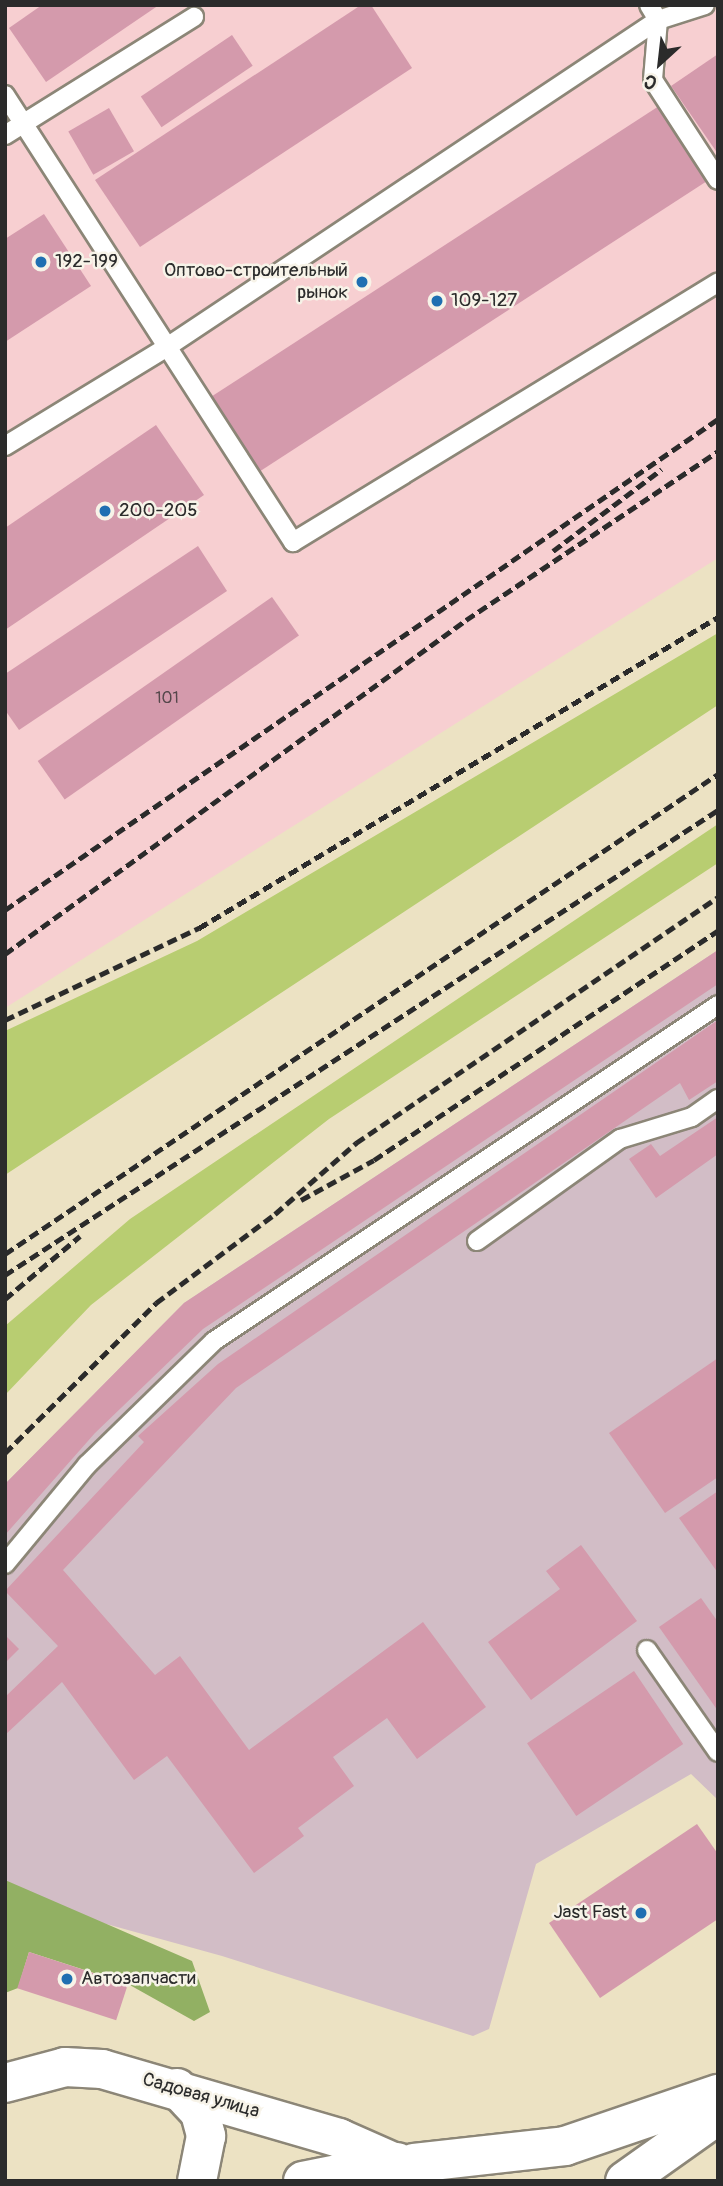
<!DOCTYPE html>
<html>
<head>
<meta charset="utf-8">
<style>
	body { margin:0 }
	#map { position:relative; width:723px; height:2186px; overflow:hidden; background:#ece2c3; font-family:Pangolin,sans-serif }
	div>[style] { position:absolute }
	.built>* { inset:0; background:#f7cfd1 }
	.industrial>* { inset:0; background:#d2bdc6 }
	.green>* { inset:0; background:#b8cd71 }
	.forest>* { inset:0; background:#92b063 }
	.building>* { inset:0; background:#d49aac; transform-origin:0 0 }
	.roads { filter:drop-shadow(2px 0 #8c8677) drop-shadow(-2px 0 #8c8677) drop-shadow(0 2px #8c8677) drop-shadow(0 -2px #8c8677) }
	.lane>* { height:18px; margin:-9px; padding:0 9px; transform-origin:9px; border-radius:9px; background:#fff }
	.secondary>* { height:38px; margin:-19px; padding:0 19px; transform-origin:19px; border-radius:19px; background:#fff }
	.primary>* { height:38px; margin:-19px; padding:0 19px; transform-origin:19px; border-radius:19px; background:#fff }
	.rail>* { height:5px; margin-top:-2.5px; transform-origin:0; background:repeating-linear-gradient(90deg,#2b2b2b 0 10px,transparent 0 15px) }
	.dots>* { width:19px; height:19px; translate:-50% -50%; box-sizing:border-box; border:4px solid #f7f3e8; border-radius:50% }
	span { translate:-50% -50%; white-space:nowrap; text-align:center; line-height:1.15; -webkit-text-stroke:5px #f7f3e8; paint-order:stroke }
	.number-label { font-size:16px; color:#55474b }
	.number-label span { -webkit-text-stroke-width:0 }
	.poi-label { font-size:19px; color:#2b2b2b }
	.left { translate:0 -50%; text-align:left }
	.right { translate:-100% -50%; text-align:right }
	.street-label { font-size:19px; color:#2b2b2b }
	.frame { position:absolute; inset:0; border:7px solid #2b2b2b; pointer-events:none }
	.north { position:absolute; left:625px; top:28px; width:70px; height:70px; -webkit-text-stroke:5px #f7f3e8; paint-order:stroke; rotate:207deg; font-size:19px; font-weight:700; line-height:28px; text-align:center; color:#2b2b2b }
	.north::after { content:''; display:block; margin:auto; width:24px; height:32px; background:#2b2b2b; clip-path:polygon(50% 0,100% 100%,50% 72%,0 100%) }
</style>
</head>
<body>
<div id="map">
	<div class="built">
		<i style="clip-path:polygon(5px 5px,718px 5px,718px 558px,5px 1008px)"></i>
	</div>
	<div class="industrial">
		<i style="clip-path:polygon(718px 950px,718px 1800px,691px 1774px,536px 1864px,489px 2029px,473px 2036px,222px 1956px,5px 1896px,5px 1484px,184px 1303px)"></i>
	</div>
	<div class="green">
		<i style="clip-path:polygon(718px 633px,718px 705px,5px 1175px,5px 1031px,197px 941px)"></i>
		<i style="clip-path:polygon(718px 824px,718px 863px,329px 1119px,91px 1305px,5px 1395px,5px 1326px,130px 1219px)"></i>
	</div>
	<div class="forest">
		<i style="clip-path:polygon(5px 1880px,192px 1961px,210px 2012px,194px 2021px,128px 1984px,29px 1952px,18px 1988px,5px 1993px)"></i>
	</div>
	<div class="building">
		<i style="clip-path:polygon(42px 5px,159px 5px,46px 82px,9px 28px)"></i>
		<i style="clip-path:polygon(361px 5px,371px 5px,412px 68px,140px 247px,95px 180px)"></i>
		<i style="left:232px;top:35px;width:37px;height:110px;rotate:56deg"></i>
		<i style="clip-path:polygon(718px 54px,718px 154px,671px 86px)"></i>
		<i style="left:659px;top:106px;width:89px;height:534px;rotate:57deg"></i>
		<i style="left:109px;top:108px;width:50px;height:47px;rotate:60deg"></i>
		<i style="clip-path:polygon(44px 214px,91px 286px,5px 342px,5px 239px)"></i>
		<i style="clip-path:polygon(156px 425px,204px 495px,5px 630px,5px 528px)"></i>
		<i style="clip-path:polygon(198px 546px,227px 591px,19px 730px,5px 710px,5px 674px)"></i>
		<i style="left:272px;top:597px;width:47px;height:286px;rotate:55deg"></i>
		<i style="clip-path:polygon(718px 950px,718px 984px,203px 1329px,95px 1433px,5px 1535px,5px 1484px,184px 1303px)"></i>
		<i style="clip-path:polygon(718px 1020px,718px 1081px,689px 1100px,680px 1083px,236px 1388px,63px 1570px,155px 1675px,180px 1656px,249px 1750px,423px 1622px,486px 1707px,417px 1759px,387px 1718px,333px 1757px,354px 1786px,298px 1828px,304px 1836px,254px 1873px,167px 1756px,134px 1780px,62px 1682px,5px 1735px,5px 1697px,58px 1646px,5px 1591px,144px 1442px,138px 1436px,218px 1364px)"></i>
		<i style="clip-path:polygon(718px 1117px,718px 1154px,656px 1198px,629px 1159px,651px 1144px,660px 1156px)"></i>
		<i style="clip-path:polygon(718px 1358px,718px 1477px,665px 1513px,609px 1433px)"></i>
		<i style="clip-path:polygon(718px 1491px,718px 1573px,679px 1518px)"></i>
		<i style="clip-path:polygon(581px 1545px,637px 1621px,531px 1700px,488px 1642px,560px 1589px,546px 1571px)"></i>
		<i style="clip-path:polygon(701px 1598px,718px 1622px,718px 1711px,659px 1627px)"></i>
		<i style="clip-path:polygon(5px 1635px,19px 1649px,5px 1663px)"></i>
		<i style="left:634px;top:1671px;width:88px;height:129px;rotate:56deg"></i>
		<i style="clip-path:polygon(697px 1824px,718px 1854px,718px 1919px,600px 1998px,549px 1923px)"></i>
		<i style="left:29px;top:1952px;width:104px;height:38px;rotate:18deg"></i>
	</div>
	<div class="roads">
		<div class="lane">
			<i style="left:649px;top:5px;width:17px;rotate:59deg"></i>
			<i style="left:658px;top:20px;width:60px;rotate:94.8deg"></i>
			<i style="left:653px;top:80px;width:119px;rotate:57deg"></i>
			<i style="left:5px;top:95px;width:532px;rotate:57.21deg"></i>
			<i style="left:293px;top:542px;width:498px;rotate:-31.4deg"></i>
			<i style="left:5px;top:135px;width:223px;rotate:-32deg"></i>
			<i style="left:5px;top:446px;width:190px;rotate:-31.4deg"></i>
			<i style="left:167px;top:347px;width:590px;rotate:-33.66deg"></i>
			<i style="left:658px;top:20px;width:49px;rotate:-17.7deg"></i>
			<i style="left:477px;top:1241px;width:176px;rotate:-35.5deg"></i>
			<i style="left:620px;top:1139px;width:75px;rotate:-17deg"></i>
			<i style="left:692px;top:1117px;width:32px;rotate:-35deg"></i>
			<i style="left:5px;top:1564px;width:129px;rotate:-50.4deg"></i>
			<i style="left:87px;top:1465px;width:177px;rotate:-44.3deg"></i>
			<i style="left:214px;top:1341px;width:606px;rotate:-33.69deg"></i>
			<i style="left:647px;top:1650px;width:124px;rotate:55.2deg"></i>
		</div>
		<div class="secondary">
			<i style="left:5px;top:2083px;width:62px;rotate:-14.9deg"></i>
			<i style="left:65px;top:2067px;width:37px;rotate:3deg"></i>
			<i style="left:102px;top:2069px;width:247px;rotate:16.2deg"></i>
			<i style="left:339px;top:2138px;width:57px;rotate:23.9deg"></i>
			<i style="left:177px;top:2088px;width:34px;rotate:47deg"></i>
			<i style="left:200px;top:2113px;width:24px;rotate:75deg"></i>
			<i style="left:206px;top:2136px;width:46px;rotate:101.3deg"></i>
			<i style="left:303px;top:2181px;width:96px;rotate:-11.4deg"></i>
		</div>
		<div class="primary">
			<i style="left:414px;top:2163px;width:152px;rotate:-6.4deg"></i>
			<i style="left:565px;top:2146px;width:162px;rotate:-18.8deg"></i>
			<i style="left:625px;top:2181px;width:114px;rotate:-35.4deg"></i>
		</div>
	</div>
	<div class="rail">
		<i style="left:553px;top:551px;width:136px;rotate:-37deg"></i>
		<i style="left:5px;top:910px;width:866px;rotate:-34.55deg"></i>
		<i style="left:5px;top:954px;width:569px;rotate:-35.92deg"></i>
		<i style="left:466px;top:620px;width:303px;rotate:-33.8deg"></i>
		<i style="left:5px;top:1020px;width:215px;rotate:-25.4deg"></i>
		<i style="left:199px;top:928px;width:605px;rotate:-30.93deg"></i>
		<i style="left:301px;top:1200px;width:83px;rotate:-28.7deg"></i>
		<i style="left:374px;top:1160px;width:413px;rotate:-33.7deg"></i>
		<i style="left:5px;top:1254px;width:860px;rotate:-33.95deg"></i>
		<i style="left:5px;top:1275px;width:851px;rotate:-33.11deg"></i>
		<i style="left:5px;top:1299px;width:98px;rotate:-40deg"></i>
		<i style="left:5px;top:1453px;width:213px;rotate:-44.8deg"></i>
		<i style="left:156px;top:1303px;width:149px;rotate:-36.8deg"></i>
		<i style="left:275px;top:1214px;width:108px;rotate:-41.2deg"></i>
		<i style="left:356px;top:1143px;width:438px;rotate:-34.2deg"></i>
	</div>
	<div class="dots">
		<i style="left:41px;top:262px;background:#1f6fb2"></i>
		<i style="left:362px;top:282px;background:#1f6fb2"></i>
		<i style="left:437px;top:301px;background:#1f6fb2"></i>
		<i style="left:105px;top:511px;background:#1f6fb2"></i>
		<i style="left:641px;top:1913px;background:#1f6fb2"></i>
		<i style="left:67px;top:1979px;background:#1f6fb2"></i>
	</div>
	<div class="number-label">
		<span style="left:167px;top:698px">101</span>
	</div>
	<div class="poi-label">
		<span class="left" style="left:55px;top:262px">192-199</span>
		<span class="right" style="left:348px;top:282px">Оптово-строительный<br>рынок</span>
		<span class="left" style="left:451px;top:301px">109-127</span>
		<span class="left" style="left:119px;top:511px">200-205</span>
		<span class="right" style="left:627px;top:1913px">Jast Fast</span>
		<span class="left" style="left:81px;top:1979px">Автозапчасти</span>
	</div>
	<div class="street-label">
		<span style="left:201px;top:2096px;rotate:16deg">Садовая улица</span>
	</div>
	<div class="frame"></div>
	<div class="north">С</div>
</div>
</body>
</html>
